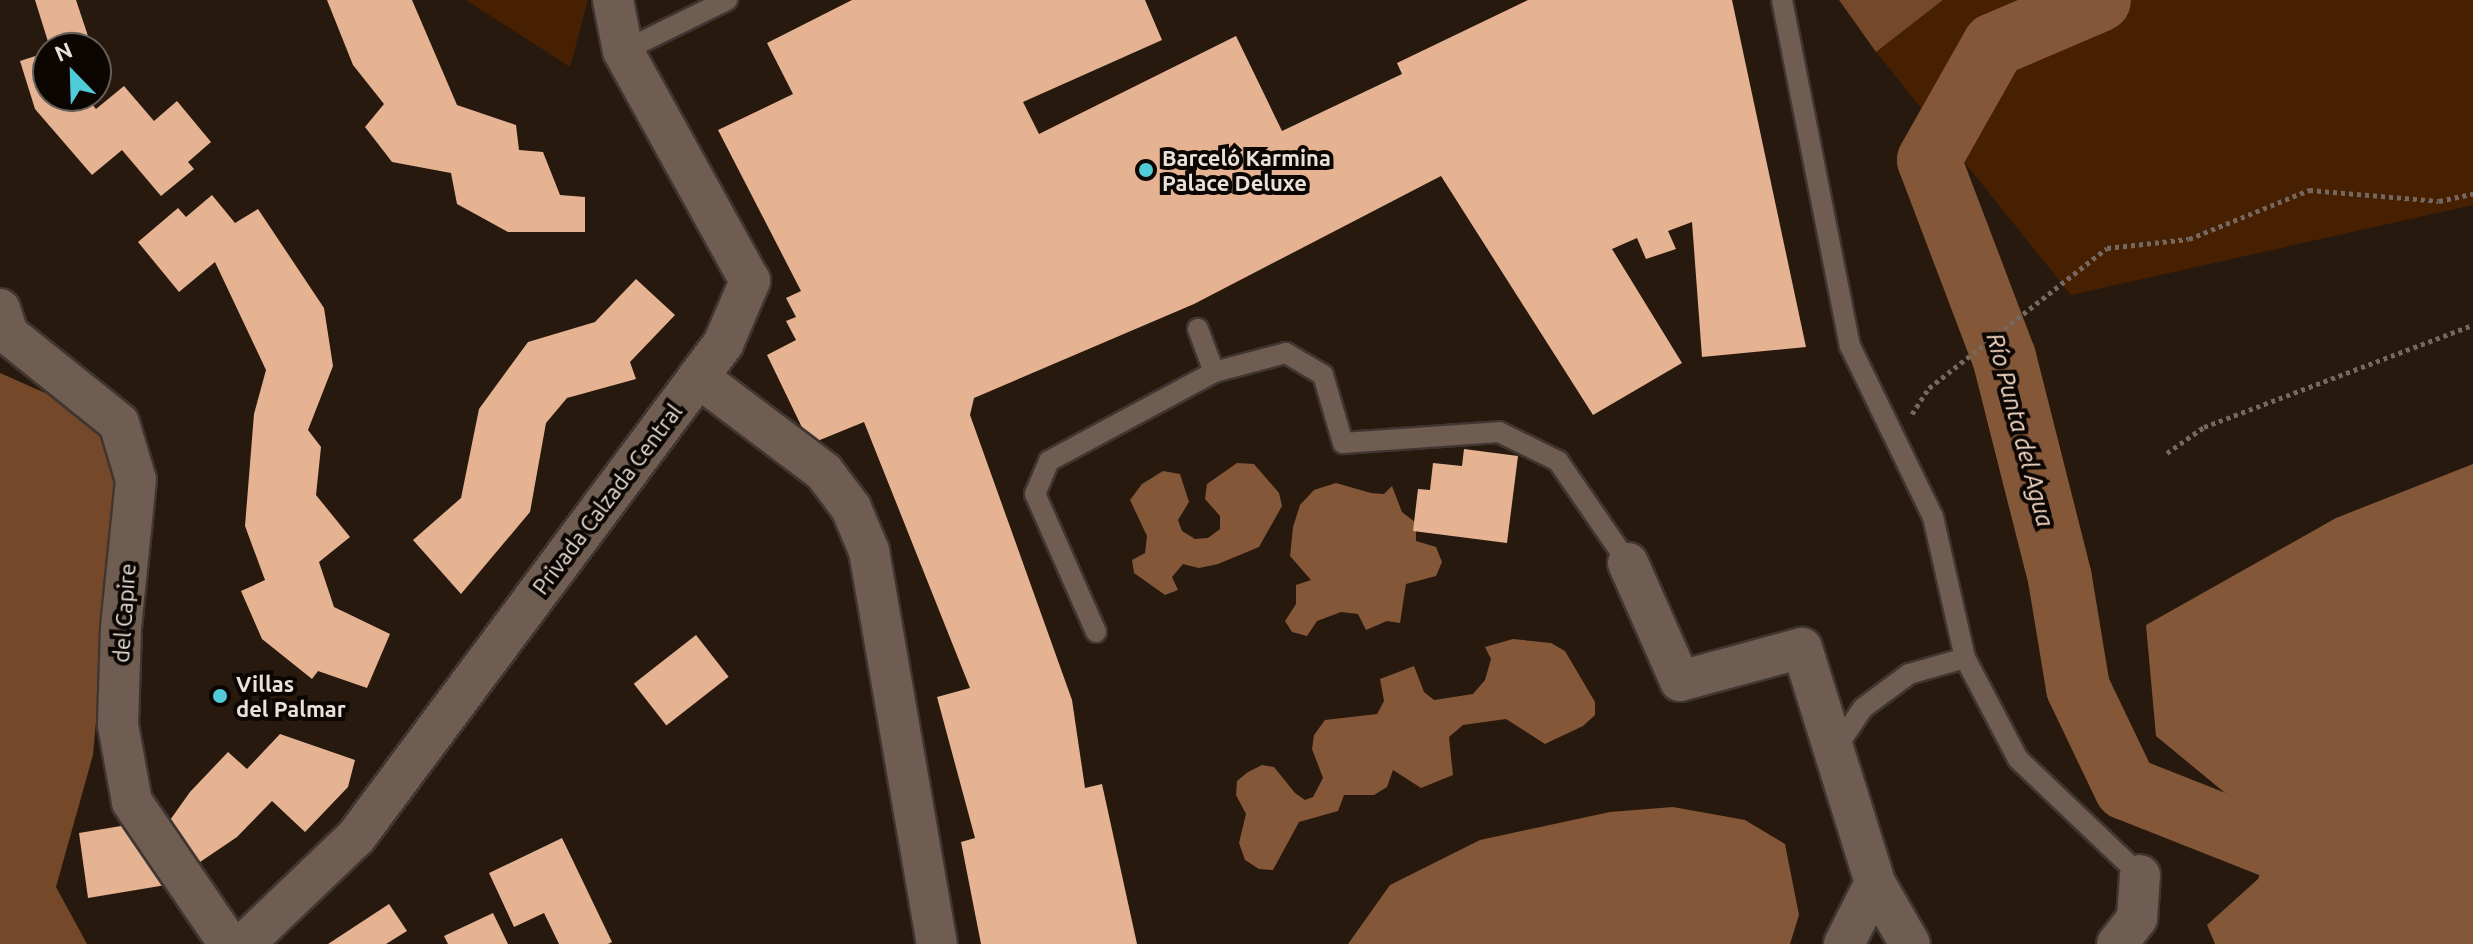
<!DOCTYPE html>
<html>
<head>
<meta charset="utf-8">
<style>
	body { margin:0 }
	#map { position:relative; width:2473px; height:944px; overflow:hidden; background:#28190f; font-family:Ubuntu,sans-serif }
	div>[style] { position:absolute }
	.green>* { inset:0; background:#462001 }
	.forest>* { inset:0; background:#744829 }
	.water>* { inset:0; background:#835737 }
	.river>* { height:64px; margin:-32px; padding:0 32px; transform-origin:32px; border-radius:32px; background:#835737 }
	.building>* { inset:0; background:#e6b392; transform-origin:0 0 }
	.path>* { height:5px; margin-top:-2.5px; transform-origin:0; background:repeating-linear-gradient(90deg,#756860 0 4px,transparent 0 8px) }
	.roads { filter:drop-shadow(2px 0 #403530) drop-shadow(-2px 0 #403530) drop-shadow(0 2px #403530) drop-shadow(0 -2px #403530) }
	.service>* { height:20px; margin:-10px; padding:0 10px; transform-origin:10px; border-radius:10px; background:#6f5d51 }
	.minor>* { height:40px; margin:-20px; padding:0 20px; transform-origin:20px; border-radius:20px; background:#6f5d51 }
	.dots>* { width:22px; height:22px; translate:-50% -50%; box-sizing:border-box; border:4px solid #0c0603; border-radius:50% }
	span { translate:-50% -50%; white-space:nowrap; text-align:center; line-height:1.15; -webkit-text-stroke:8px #0c0603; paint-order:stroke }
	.poi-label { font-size:22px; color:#ebe1da; font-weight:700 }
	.left { translate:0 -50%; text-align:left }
	.street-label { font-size:22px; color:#ebe1da }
	.water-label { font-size:24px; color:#f9dcc8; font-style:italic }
	.north { position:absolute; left:32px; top:32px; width:80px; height:80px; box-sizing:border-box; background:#0c0603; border:2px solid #655e59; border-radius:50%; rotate:337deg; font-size:22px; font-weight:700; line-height:32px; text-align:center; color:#ebe1da }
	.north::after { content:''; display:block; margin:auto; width:28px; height:36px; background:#52cbd8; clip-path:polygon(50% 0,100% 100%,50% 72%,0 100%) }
</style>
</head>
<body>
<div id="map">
	<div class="green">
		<i style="clip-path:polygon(466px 0,588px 0,570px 67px,469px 2px)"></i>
		<i style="clip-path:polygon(1943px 0,2473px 0,2473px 205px,2071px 295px,1876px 52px)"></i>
	</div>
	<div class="forest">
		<i style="clip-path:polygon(1839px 0,1943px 0,1876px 52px)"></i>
		<i style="clip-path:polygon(0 373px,122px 427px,93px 755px,56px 887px,87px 944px,0 944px)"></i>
	</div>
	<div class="water">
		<i style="clip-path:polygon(1237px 463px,1254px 464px,1279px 493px,1282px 506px,1259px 547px,1218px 564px,1199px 568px,1183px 564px,1172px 577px,1178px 590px,1165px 595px,1134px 573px,1132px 560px,1145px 553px,1147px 536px,1130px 500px,1142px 484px,1163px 471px,1180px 474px,1189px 502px,1178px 520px,1182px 531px,1195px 539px,1208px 538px,1220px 529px,1220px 516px,1205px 499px,1207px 484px)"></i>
		<i style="clip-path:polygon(2473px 464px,2473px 944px,2215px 944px,2207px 925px,2258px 879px,2270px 845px,2230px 797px,2156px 736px,2146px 625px,2336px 518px)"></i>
		<i style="clip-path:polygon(1336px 483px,1371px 493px,1384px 494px,1392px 486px,1402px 512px,1416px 523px,1416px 541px,1436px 547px,1442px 562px,1436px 576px,1406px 584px,1400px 623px,1387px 621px,1366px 630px,1358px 614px,1341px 612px,1317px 621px,1307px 636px,1292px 632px,1285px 621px,1296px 604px,1296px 585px,1311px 580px,1290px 556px,1293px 527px,1300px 505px,1314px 490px)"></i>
		<i style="clip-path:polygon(1513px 639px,1551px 643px,1565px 651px,1595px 702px,1595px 715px,1583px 726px,1545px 744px,1506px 719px,1463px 725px,1449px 737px,1453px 775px,1421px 788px,1393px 770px,1387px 787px,1374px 795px,1344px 795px,1338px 811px,1299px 822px,1273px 870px,1259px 869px,1245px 860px,1239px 843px,1246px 814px,1236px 795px,1237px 781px,1248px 772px,1262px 765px,1274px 767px,1295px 793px,1305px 800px,1313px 797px,1323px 778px,1312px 749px,1314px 735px,1325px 720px,1377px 714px,1384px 701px,1380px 679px,1414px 666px,1424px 692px,1434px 700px,1473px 694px,1485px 680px,1491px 659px,1485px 647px)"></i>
		<i style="clip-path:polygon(1673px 807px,1745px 820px,1785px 844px,1799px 915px,1790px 944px,1348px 944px,1390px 885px,1480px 840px,1610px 812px)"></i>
	</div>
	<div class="river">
		<i style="left:2099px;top:0;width:114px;rotate:156.8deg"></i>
		<i style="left:1994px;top:45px;width:132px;rotate:119.5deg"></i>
		<i style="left:1929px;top:160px;width:211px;rotate:69.2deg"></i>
		<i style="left:2004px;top:357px;width:229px;rotate:75.8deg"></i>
		<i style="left:2060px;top:579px;width:110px;rotate:80.6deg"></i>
		<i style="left:2078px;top:688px;width:111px;rotate:64.4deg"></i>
		<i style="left:2126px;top:788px;width:155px;rotate:21.6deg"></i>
	</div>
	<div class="building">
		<i style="clip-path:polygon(35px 0,76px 0,92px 48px,50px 48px)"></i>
		<i style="clip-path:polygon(327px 0,412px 0,457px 105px,516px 125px,519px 150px,543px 152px,560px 195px,585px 197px,585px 232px,508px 232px,457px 204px,451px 173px,392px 162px,365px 127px,384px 104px,353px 65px)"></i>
		<i style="clip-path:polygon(852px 0,1145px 0,1162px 40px,1023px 102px,1039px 134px,1236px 36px,1282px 131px,1402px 74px,1397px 63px,1528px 0,1732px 0,1806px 347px,1702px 357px,1692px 222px,1668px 231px,1676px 249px,1646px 259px,1637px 238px,1612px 249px,1682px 363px,1593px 415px,1441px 176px,1194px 304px,974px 398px,970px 415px,1072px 700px,1085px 788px,1102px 784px,1137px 944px,981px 944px,961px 842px,975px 838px,937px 697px,970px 688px,864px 422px,810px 444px,767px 355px,796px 340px,786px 321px,796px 317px,786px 298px,801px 291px,718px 130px,793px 94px,767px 43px)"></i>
		<i style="clip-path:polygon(48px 52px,48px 96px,85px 96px,96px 109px,124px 86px,154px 121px,177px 101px,211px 142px,188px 162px,194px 169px,161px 196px,122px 150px,92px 175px,35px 109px,20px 61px)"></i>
		<i style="clip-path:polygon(212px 195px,235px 223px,258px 209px,324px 308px,333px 366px,308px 430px,321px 447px,316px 495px,350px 537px,319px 562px,334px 607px,390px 634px,367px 688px,318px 671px,312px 679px,262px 639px,241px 591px,265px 580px,245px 526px,254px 414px,266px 370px,215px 262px,179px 292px,138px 242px,178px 208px,186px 217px)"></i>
		<i style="clip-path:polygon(636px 279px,675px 315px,630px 362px,636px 379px,567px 398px,546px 423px,530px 512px,461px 594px,413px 540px,461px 498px,479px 409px,528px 342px,595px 322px)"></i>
		<i style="clip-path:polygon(1464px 449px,1518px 456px,1507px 543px,1413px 531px,1418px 489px,1430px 490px,1433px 463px,1462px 466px)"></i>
		<i style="left:696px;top:635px;width:53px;height:79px;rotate:52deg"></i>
		<i style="clip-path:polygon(280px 734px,355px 760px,348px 787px,305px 832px,272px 801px,237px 837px,166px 885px,88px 898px,79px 833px,133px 824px,153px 844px,190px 792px,228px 752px,247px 769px)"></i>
		<i style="clip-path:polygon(562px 838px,612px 942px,608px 944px,559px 944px,544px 913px,514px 927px,489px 873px)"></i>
		<i style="clip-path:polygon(389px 904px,407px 931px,386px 944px,328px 944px)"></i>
		<i style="clip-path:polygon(493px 913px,508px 944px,448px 944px,444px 936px)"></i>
	</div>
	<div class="path">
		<i style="left:1912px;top:414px;width:31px;rotate:-57deg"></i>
		<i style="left:1929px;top:388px;width:226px;rotate:-38.2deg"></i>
		<i style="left:2107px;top:248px;width:82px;rotate:-6.3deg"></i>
		<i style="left:2189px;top:239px;width:130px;rotate:-22.2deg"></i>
		<i style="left:2309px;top:190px;width:130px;rotate:4.8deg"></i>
		<i style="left:2439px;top:201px;width:35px;rotate:-12deg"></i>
		<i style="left:2167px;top:453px;width:45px;rotate:-35.1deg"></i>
		<i style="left:2204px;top:427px;width:288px;rotate:-20.8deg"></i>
	</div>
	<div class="roads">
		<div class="service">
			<i style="left:1782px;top:0;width:353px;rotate:78.9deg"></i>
			<i style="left:1850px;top:346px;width:190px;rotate:64.1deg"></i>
			<i style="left:1933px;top:517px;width:145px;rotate:77.2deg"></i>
			<i style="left:1965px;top:658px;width:114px;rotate:62.3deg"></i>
			<i style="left:2018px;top:759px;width:168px;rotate:43.6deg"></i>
			<i style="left:623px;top:51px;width:116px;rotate:-26.1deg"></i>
			<i style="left:1214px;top:372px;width:74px;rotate:-14.8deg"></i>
			<i style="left:1286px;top:353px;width:43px;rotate:30.7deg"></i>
			<i style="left:1323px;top:375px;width:71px;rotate:73.6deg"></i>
			<i style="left:1343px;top:443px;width:156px;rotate:-4deg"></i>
			<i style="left:1499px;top:432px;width:66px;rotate:26.2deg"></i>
			<i style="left:1558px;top:461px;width:124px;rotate:55.5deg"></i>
			<i style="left:1096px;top:632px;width:151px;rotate:-113.8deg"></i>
			<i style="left:1035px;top:494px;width:36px;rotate:-67deg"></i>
			<i style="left:1049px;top:461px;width:187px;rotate:-28.3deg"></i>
			<i style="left:1214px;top:372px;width:46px;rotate:-110.4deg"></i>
			<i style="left:1836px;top:748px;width:48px;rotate:-56deg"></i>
			<i style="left:1863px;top:708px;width:57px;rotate:-36.5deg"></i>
			<i style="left:1909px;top:674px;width:58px;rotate:-15.9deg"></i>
		</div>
		<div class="minor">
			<i style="left:0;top:309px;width:26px;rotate:72deg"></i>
			<i style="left:8px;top:334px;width:142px;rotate:38.7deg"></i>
			<i style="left:119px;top:423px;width:59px;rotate:73.4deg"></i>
			<i style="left:136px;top:480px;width:149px;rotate:95.8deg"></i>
			<i style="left:121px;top:628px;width:97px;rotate:91.8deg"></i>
			<i style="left:118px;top:725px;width:78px;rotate:79.7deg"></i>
			<i style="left:132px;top:802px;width:172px;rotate:55.7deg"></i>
			<i style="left:698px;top:377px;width:158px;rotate:37deg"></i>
			<i style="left:824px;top:472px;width:45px;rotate:53.1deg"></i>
			<i style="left:851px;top:508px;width:47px;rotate:67.3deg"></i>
			<i style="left:869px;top:551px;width:399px;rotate:80.2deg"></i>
			<i style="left:1628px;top:563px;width:129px;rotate:66.2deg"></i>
			<i style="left:1680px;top:681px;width:126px;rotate:-15.1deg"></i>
			<i style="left:1802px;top:648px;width:246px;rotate:72.7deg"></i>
			<i style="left:1875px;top:883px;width:70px;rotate:60.2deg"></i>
			<i style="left:244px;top:944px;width:155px;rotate:-43.7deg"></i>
			<i style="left:356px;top:837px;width:615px;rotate:-53.34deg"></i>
			<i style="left:723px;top:344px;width:69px;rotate:-66.8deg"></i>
			<i style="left:750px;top:281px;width:263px;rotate:-118.9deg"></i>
			<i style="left:623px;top:51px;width:52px;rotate:-101.1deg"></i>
			<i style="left:1844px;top:944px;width:68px;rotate:-63.1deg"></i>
			<i style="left:2117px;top:944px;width:33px;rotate:-52deg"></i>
			<i style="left:2137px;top:918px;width:43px;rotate:-86deg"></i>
		</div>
	</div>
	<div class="dots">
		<i style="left:1146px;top:170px;background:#52cbd8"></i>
		<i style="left:220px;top:696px;background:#52cbd8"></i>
	</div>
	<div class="poi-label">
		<span class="left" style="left:1162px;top:170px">Barceló Karmina<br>Palace Deluxe</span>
		<span class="left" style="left:236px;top:696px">Villas<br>del Palmar</span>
	</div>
	<div class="street-label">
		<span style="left:607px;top:499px;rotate:-53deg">Privada Calzada Central</span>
		<span style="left:124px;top:613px;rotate:-86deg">del Capire</span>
	</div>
	<div class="water-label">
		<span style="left:2020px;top:430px;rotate:75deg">Río Punta del Agua</span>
	</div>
	<div class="north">N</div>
</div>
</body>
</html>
